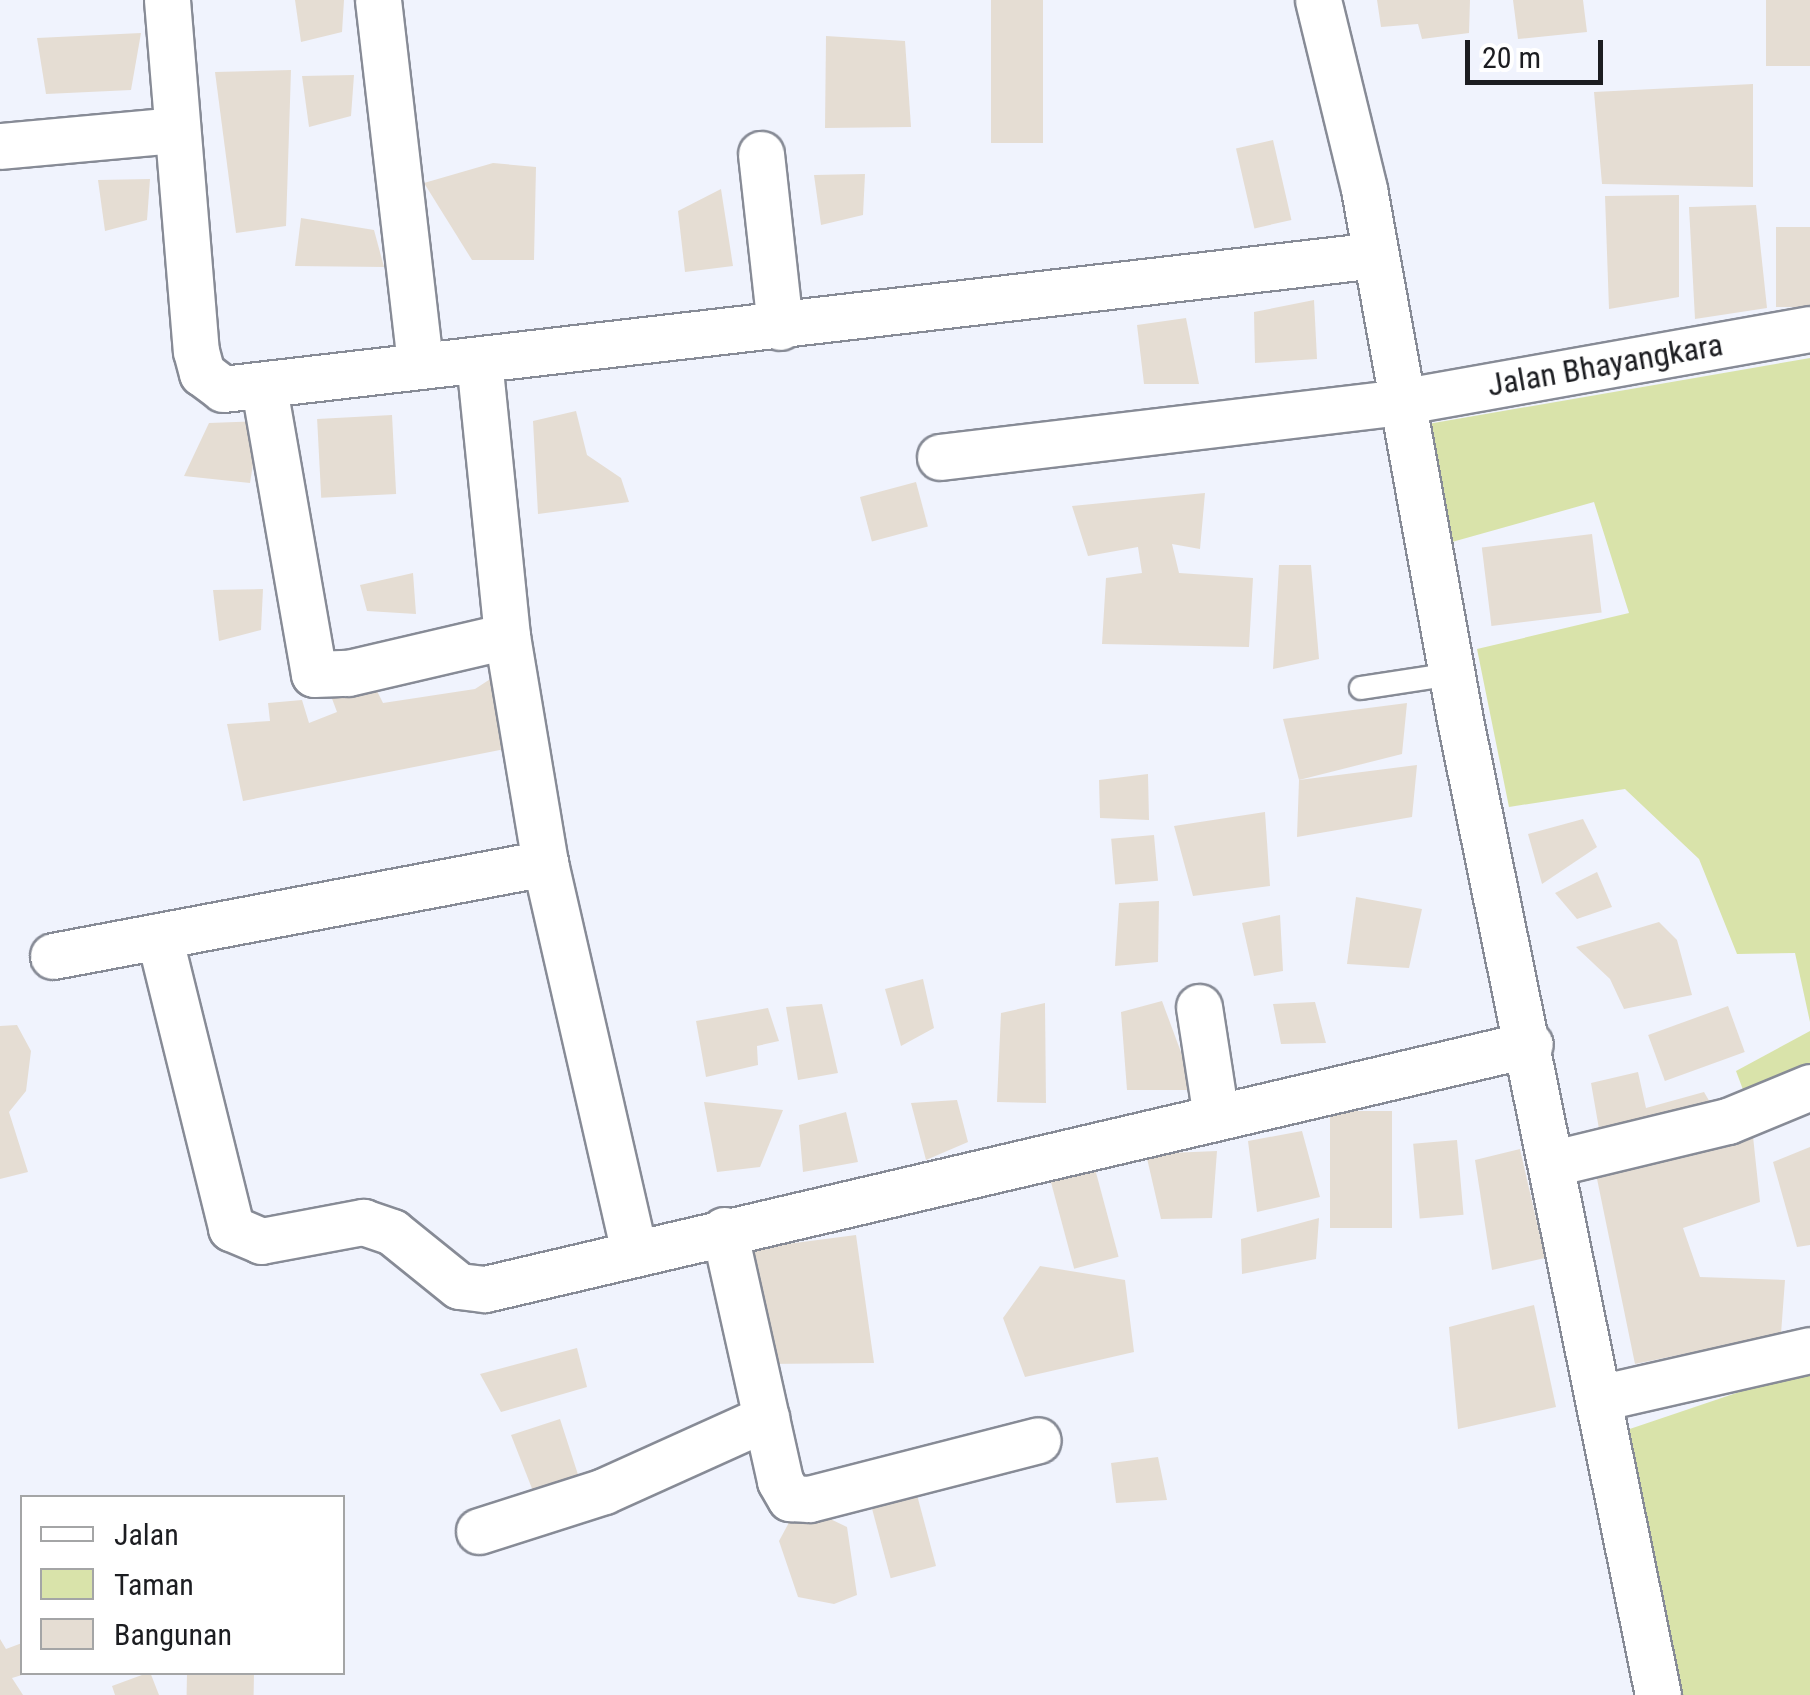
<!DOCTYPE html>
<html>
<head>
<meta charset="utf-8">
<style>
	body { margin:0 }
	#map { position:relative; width:1810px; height:1695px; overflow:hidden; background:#f0f3fd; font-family:"Roboto Condensed",sans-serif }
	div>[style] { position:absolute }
	.green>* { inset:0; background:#d9e3aa }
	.building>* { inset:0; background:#e5ddd3; transform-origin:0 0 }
	.roads { filter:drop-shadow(2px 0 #878b96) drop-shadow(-2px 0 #878b96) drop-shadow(0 2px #878b96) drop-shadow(0 -2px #878b96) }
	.service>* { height:22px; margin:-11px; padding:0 11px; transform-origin:11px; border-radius:11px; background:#fff }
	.minor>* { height:45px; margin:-22.5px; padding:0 22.5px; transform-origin:22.5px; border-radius:22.5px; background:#fff }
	span { translate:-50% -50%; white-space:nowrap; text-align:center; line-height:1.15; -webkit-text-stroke:8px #fff; paint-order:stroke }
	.street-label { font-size:32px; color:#1c1d21 }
	.legend { position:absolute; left:20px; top:1495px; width:325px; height:180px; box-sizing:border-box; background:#fff; border:2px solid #a4a5a6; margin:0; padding:12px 18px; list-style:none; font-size:30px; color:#1c1d21 }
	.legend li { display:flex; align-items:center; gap:20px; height:50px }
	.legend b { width:50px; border:2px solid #a4a5a6 }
	.scale { position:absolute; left:1465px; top:40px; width:138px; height:45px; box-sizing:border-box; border:5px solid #1c1d21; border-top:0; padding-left:12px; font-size:30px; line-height:35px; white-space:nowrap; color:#1c1d21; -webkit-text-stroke:8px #fff; paint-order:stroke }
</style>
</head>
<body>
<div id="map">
	<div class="green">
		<i style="clip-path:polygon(1810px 358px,1810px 1022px,1795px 953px,1737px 954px,1699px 859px,1625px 789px,1509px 807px,1477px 649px,1629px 613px,1594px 502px,1452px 542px,1422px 425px)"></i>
		<i style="clip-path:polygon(1810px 1031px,1810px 1086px,1751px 1111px,1736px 1071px)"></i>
		<i style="clip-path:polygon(1810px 1368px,1810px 1695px,1656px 1695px,1609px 1436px)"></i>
	</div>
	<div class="building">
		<i style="clip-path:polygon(295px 0,344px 0,342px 32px,301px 42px)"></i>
		<i style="left:991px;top:0;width:52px;height:143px"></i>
		<i style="clip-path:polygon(1377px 0,1470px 0,1469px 33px,1422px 39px,1418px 24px,1381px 27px)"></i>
		<i style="clip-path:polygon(1513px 0,1583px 0,1587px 32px,1518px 39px)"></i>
		<i style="left:1766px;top:0;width:44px;height:66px"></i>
		<i style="clip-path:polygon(141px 33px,131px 90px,46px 94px,37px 38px)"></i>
		<i style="clip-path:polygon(826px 36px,905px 41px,911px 127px,825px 128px)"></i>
		<i style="clip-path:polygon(291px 70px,286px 226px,236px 233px,215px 72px)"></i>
		<i style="clip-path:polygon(354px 75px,351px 116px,309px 127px,302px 76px)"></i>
		<i style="clip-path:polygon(1753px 84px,1753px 187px,1602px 184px,1594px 92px)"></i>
		<i style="left:1273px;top:140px;width:82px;height:38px;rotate:77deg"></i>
		<i style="clip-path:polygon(493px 163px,536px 167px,534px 260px,472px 260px,424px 183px)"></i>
		<i style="clip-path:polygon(865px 174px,863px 215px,821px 225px,814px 175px)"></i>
		<i style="clip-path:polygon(150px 179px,147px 220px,105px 231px,98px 180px)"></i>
		<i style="clip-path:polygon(721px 189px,733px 266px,685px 272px,678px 211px)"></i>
		<i style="clip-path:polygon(1679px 195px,1679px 297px,1609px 309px,1605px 196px)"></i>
		<i style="clip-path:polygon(1756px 205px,1767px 308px,1695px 319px,1689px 207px)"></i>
		<i style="clip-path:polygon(301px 218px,374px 230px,384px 267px,295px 266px)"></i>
		<i style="left:1810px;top:227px;width:80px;height:34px;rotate:90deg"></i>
		<i style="clip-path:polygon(1314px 300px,1317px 359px,1255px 363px,1254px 312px)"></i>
		<i style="clip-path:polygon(1186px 318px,1199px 384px,1144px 384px,1137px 325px)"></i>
		<i style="clip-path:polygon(576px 411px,587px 455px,621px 478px,629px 502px,538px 514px,533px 421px)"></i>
		<i style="left:392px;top:415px;width:79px;height:75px;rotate:87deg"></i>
		<i style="clip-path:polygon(260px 421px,250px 483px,184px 476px,209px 423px)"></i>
		<i style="left:916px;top:482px;width:46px;height:58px;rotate:75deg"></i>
		<i style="clip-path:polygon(1205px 493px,1200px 549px,1172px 544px,1179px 573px,1253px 578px,1249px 647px,1102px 644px,1106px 578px,1142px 573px,1138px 547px,1088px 556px,1072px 506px)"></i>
		<i style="left:1592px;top:534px;width:79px;height:111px;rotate:83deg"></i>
		<i style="clip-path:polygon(1279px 565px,1311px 565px,1319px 659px,1273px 669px)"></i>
		<i style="clip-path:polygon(413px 573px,416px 614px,367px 611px,360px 585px)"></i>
		<i style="clip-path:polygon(263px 589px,261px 630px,219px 641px,213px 590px)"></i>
		<i style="clip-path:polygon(498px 674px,525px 745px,243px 801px,227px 724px,270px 721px,268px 703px,302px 700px,309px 723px,337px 712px,328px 688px,372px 681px,383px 703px,475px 689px)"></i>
		<i style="clip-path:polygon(1407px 703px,1402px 754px,1299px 780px,1283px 719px)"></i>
		<i style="clip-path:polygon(1417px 765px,1412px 817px,1297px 837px,1299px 780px)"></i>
		<i style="clip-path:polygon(1148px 774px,1149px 820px,1100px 818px,1099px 780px)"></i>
		<i style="clip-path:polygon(1265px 812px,1270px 886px,1193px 896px,1174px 826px)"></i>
		<i style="clip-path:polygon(1583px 819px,1597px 847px,1542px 884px,1528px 834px)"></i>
		<i style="left:1154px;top:835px;width:46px;height:43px;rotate:85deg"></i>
		<i style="clip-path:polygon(1597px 872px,1612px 907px,1577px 919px,1555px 893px)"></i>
		<i style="clip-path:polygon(1356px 897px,1422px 909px,1409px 968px,1347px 964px)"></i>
		<i style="clip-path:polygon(1159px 901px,1158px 962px,1115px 966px,1119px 903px)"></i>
		<i style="clip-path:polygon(1280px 915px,1283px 971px,1254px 976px,1242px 923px)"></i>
		<i style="clip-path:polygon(1659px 922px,1677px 940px,1692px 995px,1624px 1009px,1610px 979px,1576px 947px)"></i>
		<i style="clip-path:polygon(923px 979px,934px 1028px,901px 1046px,885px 989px)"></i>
		<i style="clip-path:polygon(1162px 1001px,1195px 1090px,1127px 1090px,1121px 1012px)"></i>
		<i style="clip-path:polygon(1315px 1002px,1326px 1043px,1281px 1044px,1273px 1004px)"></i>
		<i style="clip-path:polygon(1045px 1003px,1046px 1103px,997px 1102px,1001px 1013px)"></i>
		<i style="clip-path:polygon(822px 1004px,838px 1073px,798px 1080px,786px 1007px)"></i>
		<i style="left:1728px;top:1006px;width:49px;height:85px;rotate:70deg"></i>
		<i style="clip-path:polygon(768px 1008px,779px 1041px,757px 1046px,758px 1065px,706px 1077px,696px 1021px)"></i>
		<i style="clip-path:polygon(17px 1025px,31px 1051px,26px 1091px,9px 1112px,28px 1172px,0 1179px,0 1026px)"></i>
		<i style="clip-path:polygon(1638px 1072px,1646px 1108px,1704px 1092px,1721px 1121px,1602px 1146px,1591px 1083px)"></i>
		<i style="clip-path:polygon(957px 1100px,968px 1142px,926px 1160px,911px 1103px)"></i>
		<i style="clip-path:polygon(704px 1102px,783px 1110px,760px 1167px,717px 1172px)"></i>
		<i style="left:1392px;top:1111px;width:117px;height:62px;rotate:90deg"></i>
		<i style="clip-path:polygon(846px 1112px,858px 1162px,803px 1172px,799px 1125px)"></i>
		<i style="clip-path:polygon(1752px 1127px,1760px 1202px,1683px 1228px,1700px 1277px,1785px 1280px,1781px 1334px,1635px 1364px,1595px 1169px)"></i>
		<i style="clip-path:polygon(1302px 1131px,1320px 1197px,1257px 1212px,1248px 1141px)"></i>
		<i style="left:1457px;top:1140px;width:75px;height:44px;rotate:85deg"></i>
		<i style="clip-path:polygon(1810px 1147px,1810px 1245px,1797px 1247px,1773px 1162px)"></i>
		<i style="clip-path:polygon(1520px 1149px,1545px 1258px,1492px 1270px,1475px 1160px)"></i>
		<i style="clip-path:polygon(1217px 1151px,1212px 1218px,1161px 1219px,1146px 1154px)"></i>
		<i style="left:1094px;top:1165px;width:95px;height:46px;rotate:75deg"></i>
		<i style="clip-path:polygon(1319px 1218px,1316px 1259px,1242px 1274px,1241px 1239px)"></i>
		<i style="clip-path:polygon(856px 1235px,874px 1363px,763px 1364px,740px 1250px)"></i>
		<i style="clip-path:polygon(1040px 1266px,1125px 1280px,1134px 1352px,1025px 1377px,1003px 1318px)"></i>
		<i style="clip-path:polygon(1534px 1305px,1556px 1407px,1458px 1429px,1449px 1327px)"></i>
		<i style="clip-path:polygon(577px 1348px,587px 1387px,501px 1412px,480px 1374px)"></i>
		<i style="clip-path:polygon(560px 1419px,582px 1487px,540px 1509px,511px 1435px)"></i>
		<i style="clip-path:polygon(1158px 1457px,1167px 1500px,1116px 1503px,1111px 1463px)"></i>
		<i style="left:913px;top:1480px;width:89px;height:47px;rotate:75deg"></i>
		<i style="clip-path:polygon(799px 1504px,847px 1527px,857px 1595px,834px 1604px,798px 1597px,779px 1541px)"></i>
		<i style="clip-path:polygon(0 1639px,6px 1649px,22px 1643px,22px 1675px,12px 1678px,23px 1695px,0 1695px)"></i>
		<i style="clip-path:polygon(150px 1672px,159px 1695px,115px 1695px,112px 1686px)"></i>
		<i style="left:187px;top:1672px;width:67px;height:23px;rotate:1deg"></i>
	</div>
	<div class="roads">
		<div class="service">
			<i style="left:1361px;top:688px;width:92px;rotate:-8.7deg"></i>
		</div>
		<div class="minor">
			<i style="left:167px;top:0;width:352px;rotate:85.3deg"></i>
			<i style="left:196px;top:351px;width:23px;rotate:75deg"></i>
			<i style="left:202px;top:373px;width:26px;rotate:37deg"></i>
			<i style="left:223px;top:389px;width:1160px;rotate:-6.63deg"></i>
			<i style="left:378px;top:0;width:365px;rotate:83.4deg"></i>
			<i style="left:1318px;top:0;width:195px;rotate:76.3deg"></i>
			<i style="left:1364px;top:189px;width:540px;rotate:79.75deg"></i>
			<i style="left:1460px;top:720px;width:995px;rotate:78.52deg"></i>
			<i style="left:0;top:146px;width:177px;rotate:-5.2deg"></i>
			<i style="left:761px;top:154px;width:174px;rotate:83.7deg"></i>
			<i style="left:479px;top:360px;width:277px;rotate:84.2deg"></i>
			<i style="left:507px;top:636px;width:230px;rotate:80.5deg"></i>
			<i style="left:545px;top:863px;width:399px;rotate:77.1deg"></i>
			<i style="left:264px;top:388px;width:290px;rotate:80.1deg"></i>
			<i style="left:314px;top:674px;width:34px;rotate:-2deg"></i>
			<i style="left:348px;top:673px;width:163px;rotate:-13.1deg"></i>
			<i style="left:940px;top:457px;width:463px;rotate:-6.8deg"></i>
			<i style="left:1400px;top:402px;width:416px;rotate:-10.1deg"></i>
			<i style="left:159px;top:936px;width:301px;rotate:76.1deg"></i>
			<i style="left:231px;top:1228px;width:33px;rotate:23deg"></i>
			<i style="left:261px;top:1241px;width:104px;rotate:-10.6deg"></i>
			<i style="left:363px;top:1222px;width:31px;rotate:19deg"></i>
			<i style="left:392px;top:1232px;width:86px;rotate:38.9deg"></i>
			<i style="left:459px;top:1286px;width:26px;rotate:7deg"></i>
			<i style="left:485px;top:1289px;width:1073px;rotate:-13.19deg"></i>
			<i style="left:53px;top:956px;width:501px;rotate:-10.7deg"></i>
			<i style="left:1199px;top:1007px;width:111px;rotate:81.2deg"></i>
			<i style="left:1554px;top:1163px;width:179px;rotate:-13.6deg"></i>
			<i style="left:1728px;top:1121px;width:89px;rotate:-22.5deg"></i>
			<i style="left:724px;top:1230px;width:257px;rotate:77.4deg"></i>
			<i style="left:780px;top:1481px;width:20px;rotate:60deg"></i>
			<i style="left:790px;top:1498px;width:19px;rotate:3deg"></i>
			<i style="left:809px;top:1499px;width:236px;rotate:-14.4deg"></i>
			<i style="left:1599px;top:1398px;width:216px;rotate:-12.8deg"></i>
			<i style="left:479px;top:1531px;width:131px;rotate:-17.7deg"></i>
			<i style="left:604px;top:1491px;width:178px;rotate:-24.3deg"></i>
		</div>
	</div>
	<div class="street-label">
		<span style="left:1605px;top:365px;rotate:-10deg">Jalan Bhayangkara</span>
	</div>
	<ul class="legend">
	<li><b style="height:12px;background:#fff"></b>Jalan</li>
	<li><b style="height:28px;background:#d9e3aa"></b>Taman</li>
	<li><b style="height:28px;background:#e5ddd3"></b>Bangunan</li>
	</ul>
	<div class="scale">20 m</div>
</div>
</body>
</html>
